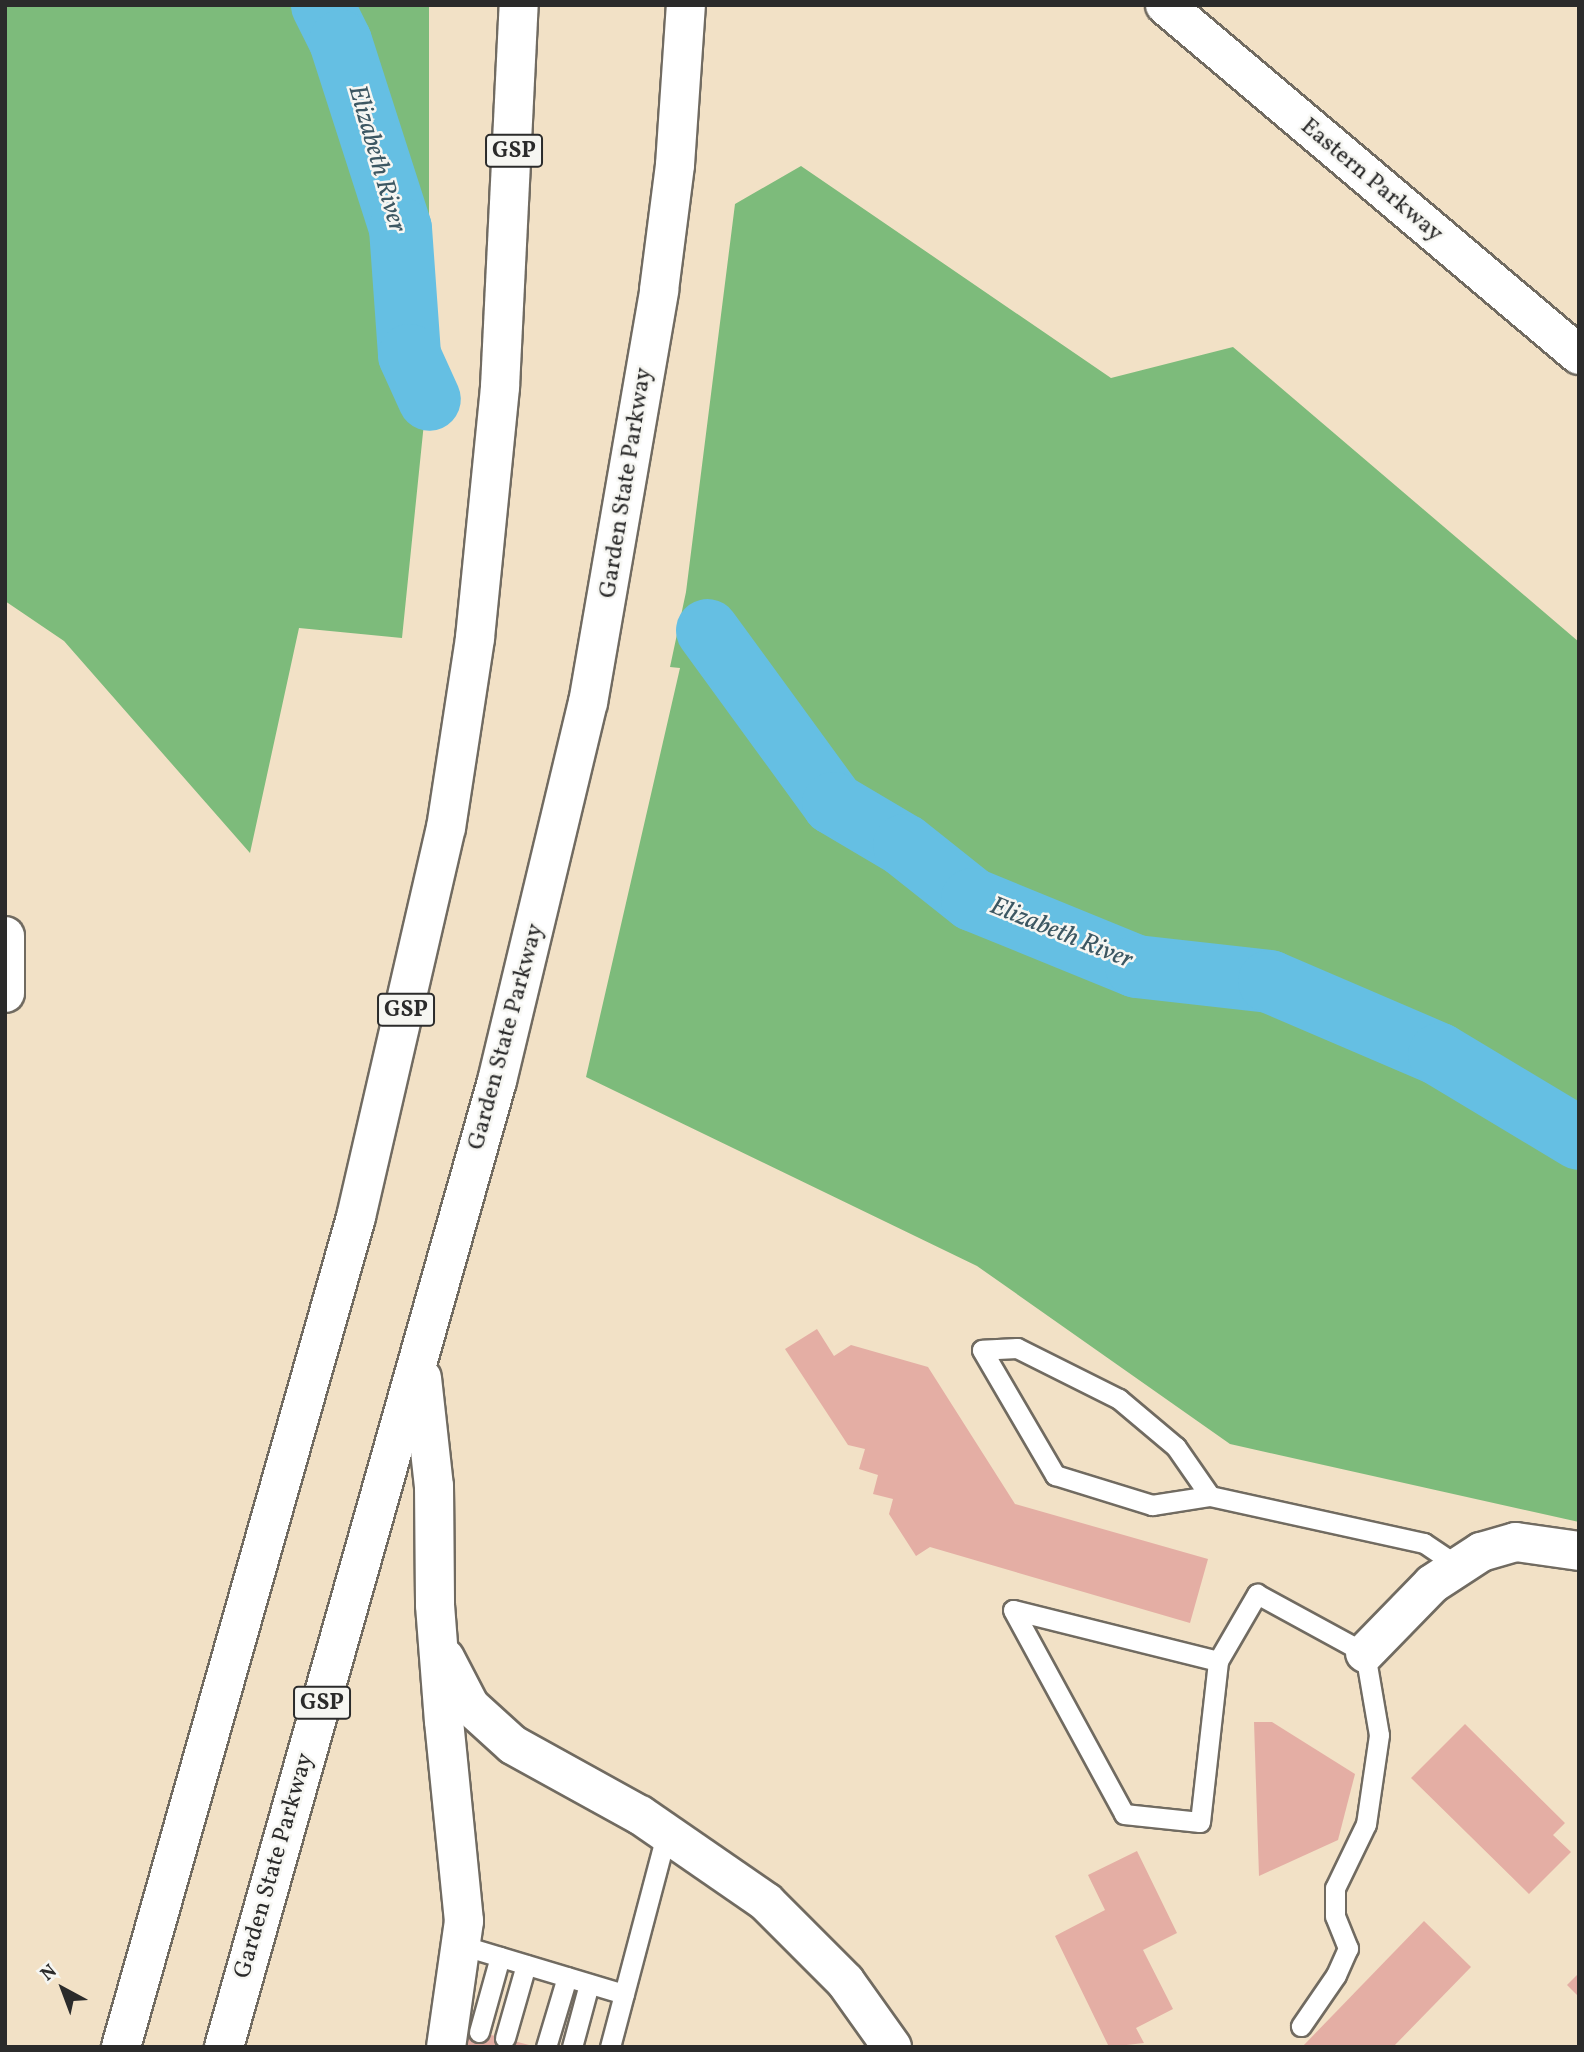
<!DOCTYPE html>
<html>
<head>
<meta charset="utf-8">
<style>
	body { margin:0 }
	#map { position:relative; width:1584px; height:2052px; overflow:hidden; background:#f2e1c6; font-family:Vollkorn,serif }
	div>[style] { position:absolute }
	.forest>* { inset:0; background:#7dbb7b }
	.river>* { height:63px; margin:-31.5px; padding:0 31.5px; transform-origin:31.5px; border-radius:31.5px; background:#65bfe3 }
	.building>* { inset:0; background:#e4aea4 }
	.roads { filter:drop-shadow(2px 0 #716b61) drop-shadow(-2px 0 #716b61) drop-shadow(0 2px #716b61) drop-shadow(0 -2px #716b61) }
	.lane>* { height:19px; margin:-9.5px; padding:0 9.5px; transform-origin:9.5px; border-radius:9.5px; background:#fff }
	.street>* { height:38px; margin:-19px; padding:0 19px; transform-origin:19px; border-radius:19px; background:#fff }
	.highway>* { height:38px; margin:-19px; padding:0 19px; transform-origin:19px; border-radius:19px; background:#fff }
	span { translate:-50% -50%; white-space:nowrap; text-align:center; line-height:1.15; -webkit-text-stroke:5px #f6f6f2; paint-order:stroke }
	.shield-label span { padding:2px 5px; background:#f6f6f2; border:2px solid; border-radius:5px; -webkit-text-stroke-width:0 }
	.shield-label { font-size:23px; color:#2b2b2b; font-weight:700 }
	.street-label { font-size:24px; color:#2b2b2b }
	.water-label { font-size:26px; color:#3c5762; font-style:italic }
	.frame { position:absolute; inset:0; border:7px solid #2b2b2b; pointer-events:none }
	.north { position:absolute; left:28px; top:1954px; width:70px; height:70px; -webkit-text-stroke:5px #f6f6f2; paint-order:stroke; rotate:319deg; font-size:19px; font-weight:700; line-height:28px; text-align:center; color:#2b2b2b }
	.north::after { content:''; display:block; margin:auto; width:24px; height:32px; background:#2b2b2b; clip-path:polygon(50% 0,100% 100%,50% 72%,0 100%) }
</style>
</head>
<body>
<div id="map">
	<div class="forest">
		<i style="clip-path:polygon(5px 5px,429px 5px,429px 374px,402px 638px,299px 628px,250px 853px,64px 641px,5px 601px)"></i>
		<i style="clip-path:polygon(801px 166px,1111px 378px,1233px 347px,1579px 642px,1579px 1522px,1230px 1444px,977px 1266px,586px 1077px,680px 668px,670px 667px,686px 592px,735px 204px)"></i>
	</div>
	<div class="river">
		<i style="left:322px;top:5px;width:40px;rotate:63.4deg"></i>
		<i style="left:340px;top:41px;width:196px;rotate:72.2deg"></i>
		<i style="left:400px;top:228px;width:127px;rotate:85.9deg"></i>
		<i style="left:409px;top:355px;width:48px;rotate:65.6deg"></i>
		<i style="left:707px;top:630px;width:214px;rotate:53.9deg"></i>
		<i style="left:833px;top:803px;width:82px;rotate:30.6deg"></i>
		<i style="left:904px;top:845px;width:87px;rotate:38.5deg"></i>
		<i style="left:972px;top:899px;width:177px;rotate:22.2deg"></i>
		<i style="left:1136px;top:966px;width:134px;rotate:6.4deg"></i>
		<i style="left:1269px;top:981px;width:185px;rotate:23.2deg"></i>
		<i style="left:1439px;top:1054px;width:163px;rotate:31deg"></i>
	</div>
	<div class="building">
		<i style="clip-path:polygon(817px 1329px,834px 1356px,851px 1345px,928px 1367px,1015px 1504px,1208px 1559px,1190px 1623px,930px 1547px,916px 1556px,889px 1514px,893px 1499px,873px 1494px,878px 1475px,859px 1469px,865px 1449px,848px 1445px,785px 1349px)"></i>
		<i style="clip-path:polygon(1254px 1722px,1272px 1722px,1355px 1774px,1338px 1840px,1259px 1876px)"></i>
		<i style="clip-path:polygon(1465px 1724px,1565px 1823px,1553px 1835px,1571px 1852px,1529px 1894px,1411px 1778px)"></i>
		<i style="clip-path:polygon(1137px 1851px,1177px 1933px,1143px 1950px,1173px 2009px,1136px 2028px,1144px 2043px,1109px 2047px,1055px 1936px,1105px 1910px,1088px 1875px)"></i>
		<i style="clip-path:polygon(1424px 1921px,1471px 1967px,1393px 2047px,1302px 2047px)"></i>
		<i style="clip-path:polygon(1579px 1973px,1579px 1997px,1567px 1985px)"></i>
		<i style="clip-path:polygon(465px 2028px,533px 2046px,533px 2047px,460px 2047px)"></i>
	</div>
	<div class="roads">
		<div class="lane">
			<i style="left:1210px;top:1496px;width:60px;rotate:-124.8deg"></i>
			<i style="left:1176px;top:1447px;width:75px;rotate:-139.9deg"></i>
			<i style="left:1119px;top:1399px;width:114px;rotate:-153.4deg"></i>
			<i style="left:1017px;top:1348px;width:35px;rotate:177deg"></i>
			<i style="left:982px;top:1350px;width:145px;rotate:59.7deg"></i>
			<i style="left:1055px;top:1475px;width:102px;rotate:17.2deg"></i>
			<i style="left:1152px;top:1505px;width:59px;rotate:-8.8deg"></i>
			<i style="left:1210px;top:1496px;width:219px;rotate:12.4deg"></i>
			<i style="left:1424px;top:1543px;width:41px;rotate:34.1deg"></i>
			<i style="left:1218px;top:1661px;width:211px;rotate:-166deg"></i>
			<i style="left:1013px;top:1610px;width:232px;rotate:61.4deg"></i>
			<i style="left:1124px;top:1814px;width:76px;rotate:6deg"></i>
			<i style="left:1200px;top:1822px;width:162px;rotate:-83.6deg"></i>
			<i style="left:1218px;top:1661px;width:78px;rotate:-59.8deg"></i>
			<i style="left:1257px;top:1594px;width:123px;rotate:28.6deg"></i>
			<i style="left:1365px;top:1653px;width:83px;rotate:80.3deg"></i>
			<i style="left:1379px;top:1735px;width:90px;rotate:98.3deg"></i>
			<i style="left:1366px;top:1824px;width:71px;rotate:115.8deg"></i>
			<i style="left:1335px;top:1888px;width:28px;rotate:90deg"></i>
			<i style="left:1335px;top:1916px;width:35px;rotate:68deg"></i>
			<i style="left:1348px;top:1948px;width:30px;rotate:114deg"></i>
			<i style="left:1336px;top:1975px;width:62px;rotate:124.5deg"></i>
			<i style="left:464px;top:1946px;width:167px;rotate:16.7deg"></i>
			<i style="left:479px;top:2032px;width:78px;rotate:-74.4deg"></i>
			<i style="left:505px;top:2038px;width:76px;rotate:-74deg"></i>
			<i style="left:546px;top:2047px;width:73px;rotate:-73.3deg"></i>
			<i style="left:572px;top:2047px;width:65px;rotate:-74.9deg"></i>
			<i style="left:610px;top:2047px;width:222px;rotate:-75.2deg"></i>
		</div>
		<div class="street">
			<i style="left:1165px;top:5px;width:542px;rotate:40.21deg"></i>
			<i style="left:5px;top:936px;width:57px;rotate:90deg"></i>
			<i style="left:1365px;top:1653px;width:96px;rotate:-45.8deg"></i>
			<i style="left:1432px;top:1584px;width:59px;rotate:-33.1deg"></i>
			<i style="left:1481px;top:1552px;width:36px;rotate:-16deg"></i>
			<i style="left:1516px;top:1542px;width:64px;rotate:8.1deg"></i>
		</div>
		<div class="highway">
			<i style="left:422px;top:1378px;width:109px;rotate:83.7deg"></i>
			<i style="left:434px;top:1486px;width:119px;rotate:89.5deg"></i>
			<i style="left:435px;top:1605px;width:116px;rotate:85.6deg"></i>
			<i style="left:444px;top:1721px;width:201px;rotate:84.3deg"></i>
			<i style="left:464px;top:1921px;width:127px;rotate:98.1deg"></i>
			<i style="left:445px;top:1658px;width:54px;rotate:62.5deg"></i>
			<i style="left:470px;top:1706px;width:58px;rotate:42.2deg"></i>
			<i style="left:513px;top:1745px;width:145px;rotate:28.9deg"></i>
			<i style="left:640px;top:1815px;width:153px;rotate:34.6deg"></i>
			<i style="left:766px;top:1902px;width:112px;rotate:45deg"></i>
			<i style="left:845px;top:1981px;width:81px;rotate:54.5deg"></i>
			<i style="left:121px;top:2047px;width:863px;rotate:-74.19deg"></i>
			<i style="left:356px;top:1217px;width:399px;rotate:-77deg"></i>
			<i style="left:446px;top:828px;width:192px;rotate:-81.3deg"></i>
			<i style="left:475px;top:638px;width:252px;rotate:-84.3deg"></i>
			<i style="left:500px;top:387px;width:382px;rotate:-87.2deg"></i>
			<i style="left:224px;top:2047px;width:1004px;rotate:-74.22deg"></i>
			<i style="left:497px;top:1081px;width:389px;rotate:-76.5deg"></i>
			<i style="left:588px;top:703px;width:419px;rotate:-80.2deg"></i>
			<i style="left:659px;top:290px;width:126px;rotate:-82.7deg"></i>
			<i style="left:675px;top:165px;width:160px;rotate:-86.1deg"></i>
		</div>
	</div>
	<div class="shield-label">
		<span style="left:514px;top:151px">GSP</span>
		<span style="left:406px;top:1010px">GSP</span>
		<span style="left:322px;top:1703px">GSP</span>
	</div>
	<div class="street-label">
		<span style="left:1371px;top:181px;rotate:40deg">Eastern Parkway</span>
		<span style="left:627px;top:483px;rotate:-81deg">Garden State Parkway</span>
		<span style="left:507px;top:1037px;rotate:-75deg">Garden State Parkway</span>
		<span style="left:275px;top:1866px;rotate:-74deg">Garden State Parkway</span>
	</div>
	<div class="water-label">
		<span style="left:376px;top:159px;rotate:74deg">Elizabeth River</span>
		<span style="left:1061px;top:934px;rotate:22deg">Elizabeth River</span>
	</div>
	<div class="frame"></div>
	<div class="north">N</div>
</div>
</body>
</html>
